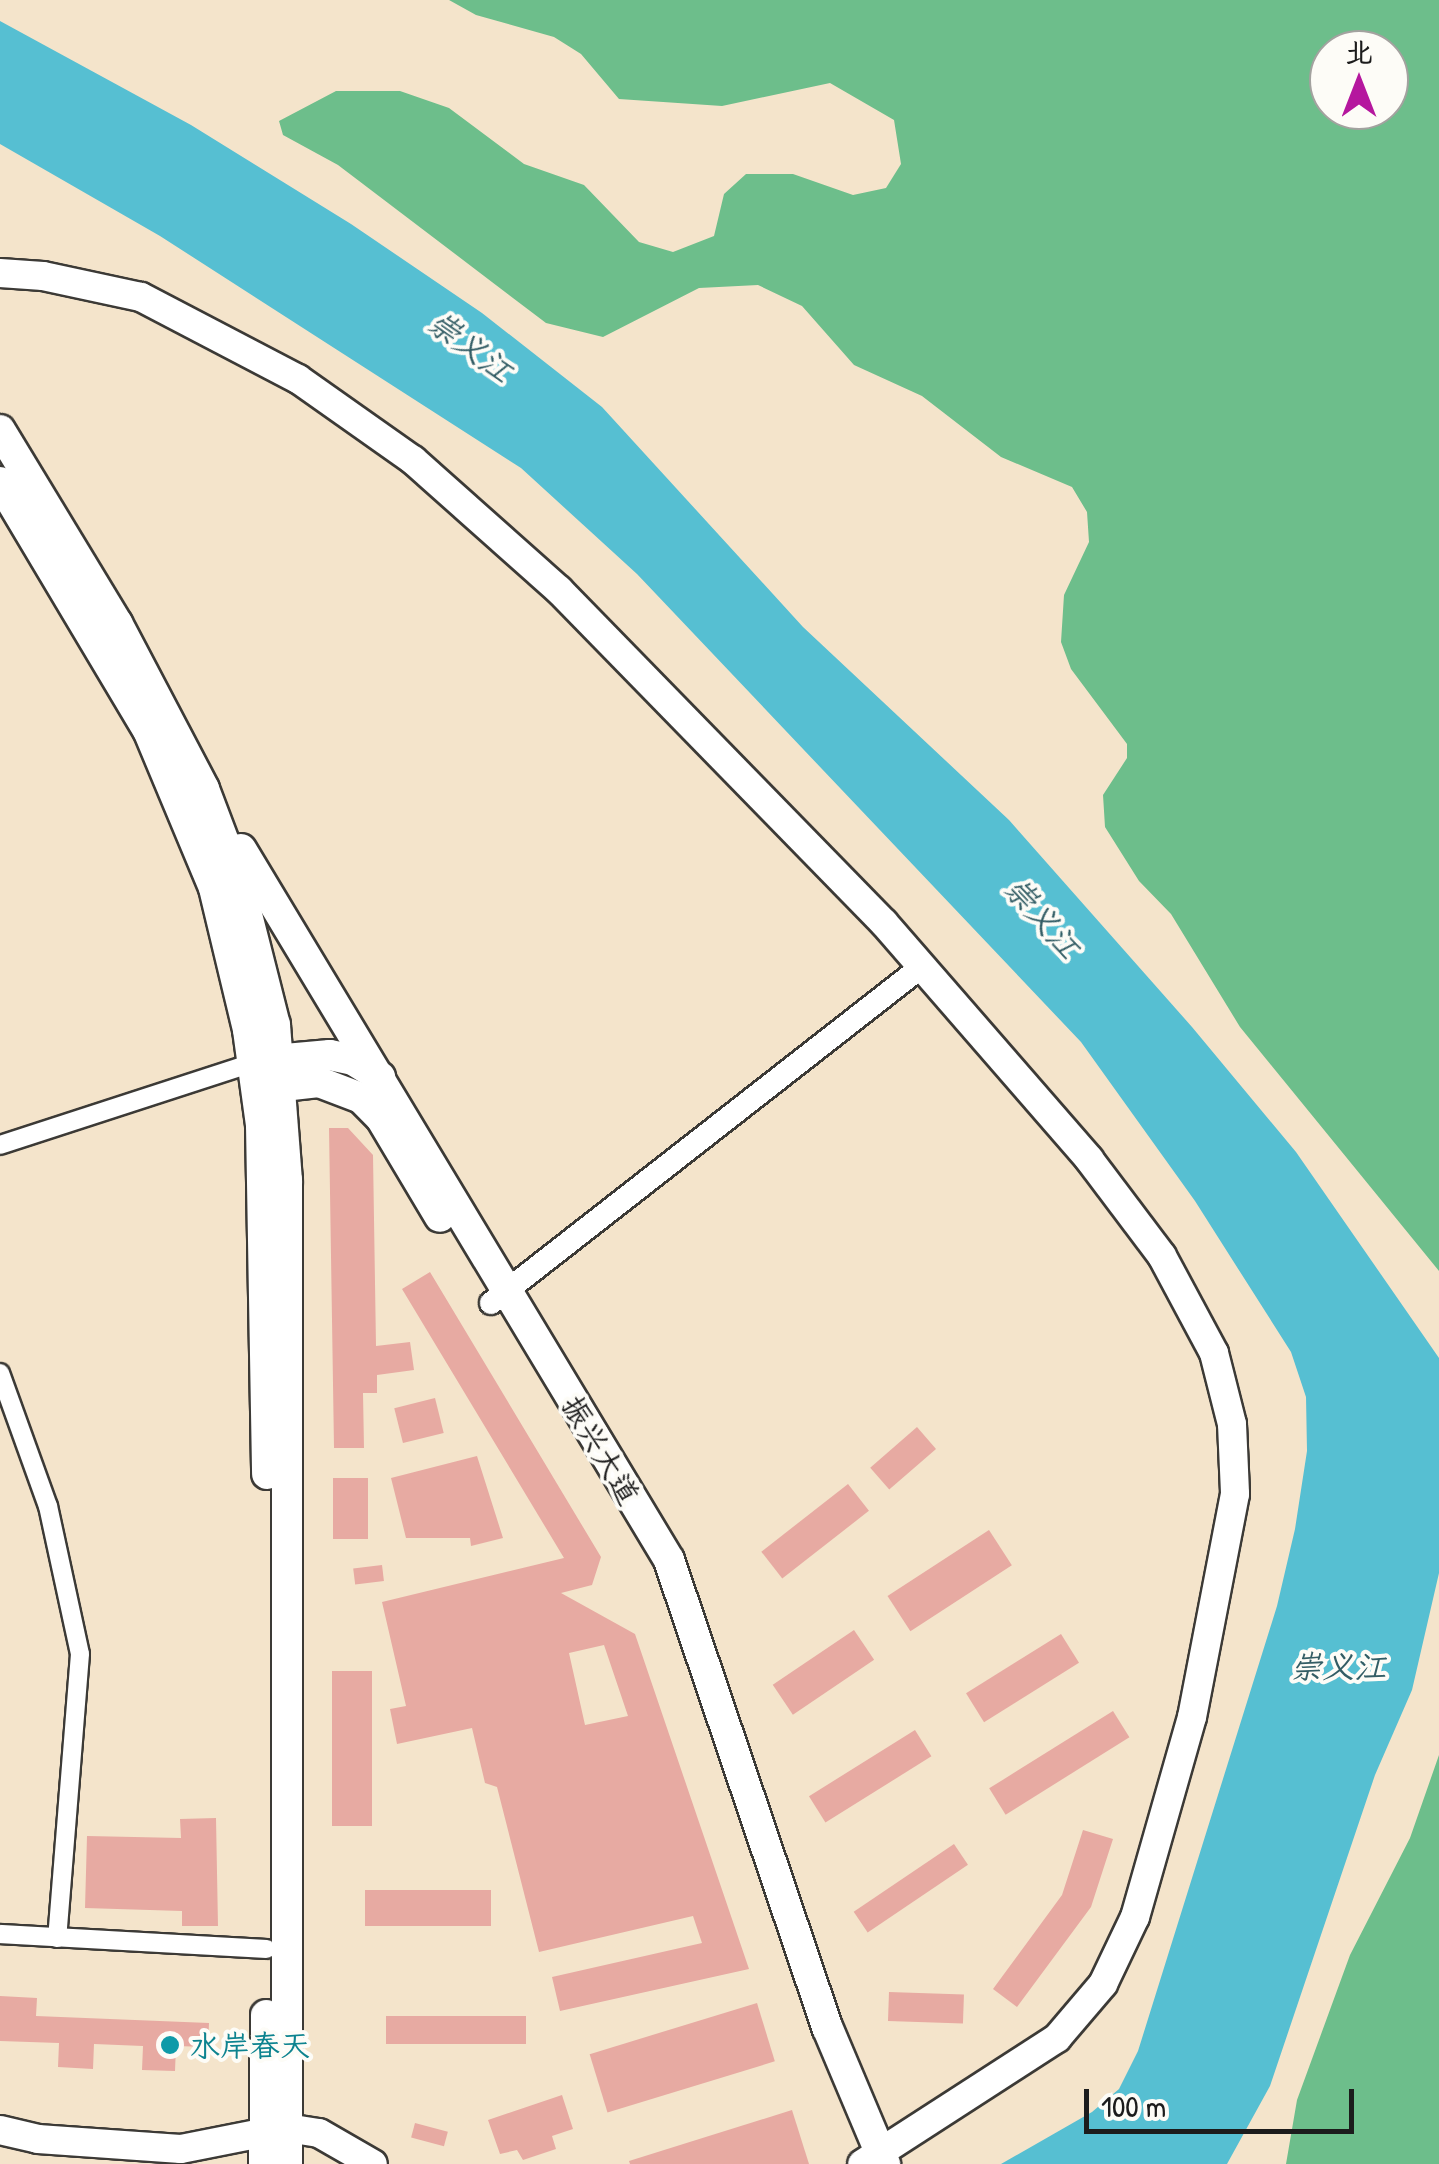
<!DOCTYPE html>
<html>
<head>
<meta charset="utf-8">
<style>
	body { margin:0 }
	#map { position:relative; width:1439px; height:2164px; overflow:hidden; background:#f4e4cb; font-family:"Patrick Hand","LXGW WenKai TC",sans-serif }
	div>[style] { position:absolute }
	.forest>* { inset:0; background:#6dbe8b }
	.water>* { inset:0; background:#56bfd2 }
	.building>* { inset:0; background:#e7aaa2; transform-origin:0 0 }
	.roads { filter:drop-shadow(2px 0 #3c3a36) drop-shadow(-2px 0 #3c3a36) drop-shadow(0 2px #3c3a36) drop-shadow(0 -2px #3c3a36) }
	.minor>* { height:18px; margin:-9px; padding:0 9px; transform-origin:9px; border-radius:9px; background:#fff }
	.tertiary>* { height:22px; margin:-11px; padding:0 11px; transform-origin:11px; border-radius:11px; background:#fff }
	.secondary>* { height:28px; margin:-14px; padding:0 14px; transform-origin:14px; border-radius:14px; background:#fff }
	.primary>* { height:30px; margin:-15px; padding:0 15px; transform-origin:15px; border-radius:15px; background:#fff }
	.dots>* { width:28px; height:28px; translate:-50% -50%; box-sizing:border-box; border:5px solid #fdfcf7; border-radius:50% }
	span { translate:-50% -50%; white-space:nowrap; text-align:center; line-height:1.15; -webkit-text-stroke:8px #fdfcf7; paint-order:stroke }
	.street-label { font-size:30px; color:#1c1c1c }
	.culture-label { font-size:30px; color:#0d838f }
	.left { translate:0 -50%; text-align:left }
	.water-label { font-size:32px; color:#335d65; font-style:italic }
	.north { position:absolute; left:1309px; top:30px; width:100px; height:100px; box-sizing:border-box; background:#fdfcf7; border:2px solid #a3a29f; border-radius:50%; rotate:0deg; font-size:28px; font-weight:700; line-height:40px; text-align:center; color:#1c1c1c }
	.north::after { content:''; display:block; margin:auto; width:35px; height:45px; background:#b5179e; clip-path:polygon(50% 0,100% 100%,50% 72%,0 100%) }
	.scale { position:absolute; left:1084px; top:2089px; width:270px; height:45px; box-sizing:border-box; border:5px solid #1c1c1c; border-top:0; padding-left:12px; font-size:30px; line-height:35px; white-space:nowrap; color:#1c1c1c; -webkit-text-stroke:8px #fdfcf7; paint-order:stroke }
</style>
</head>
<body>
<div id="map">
	<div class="forest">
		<i style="clip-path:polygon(evenodd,449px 0,1439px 0,1439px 1271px,1240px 1027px,1171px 914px,1139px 881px,1105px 827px,1103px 795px,1127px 758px,1127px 744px,1071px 669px,1061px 642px,1064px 595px,1089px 542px,1087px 512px,1072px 487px,1001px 457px,922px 396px,854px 365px,802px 306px,758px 285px,699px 288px,603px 337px,546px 323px,338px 165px,283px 135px,279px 121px,336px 91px,400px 91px,449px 108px,524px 164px,584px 185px,639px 242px,673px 252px,714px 236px,724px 194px,746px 174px,793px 174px,853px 195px,886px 188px,901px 164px,894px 120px,830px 83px,722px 106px,619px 99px,581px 54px,554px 37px,476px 15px,449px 0,1389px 50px,1389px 110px,1329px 110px,1329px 50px,1389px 50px)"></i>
		<i style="clip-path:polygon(1439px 1755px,1439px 2164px,1286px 2164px,1297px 2100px,1350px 1955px,1410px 1838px)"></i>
	</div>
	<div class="water">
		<i style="clip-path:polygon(0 21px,191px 125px,351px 224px,482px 313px,602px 407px,803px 627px,1009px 820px,1192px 1027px,1296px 1152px,1439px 1358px,1439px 1573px,1412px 1690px,1375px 1775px,1270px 2086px,1227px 2164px,1001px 2164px,1092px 2112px,1119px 2089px,1138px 2051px,1277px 1606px,1295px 1529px,1307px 1451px,1306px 1397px,1291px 1352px,1195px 1201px,1081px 1042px,637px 574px,521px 468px,160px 236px,0 144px)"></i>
	</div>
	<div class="building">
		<i style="clip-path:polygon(329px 1128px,348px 1128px,373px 1155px,376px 1346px,410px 1342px,414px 1370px,377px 1375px,377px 1393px,363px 1393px,364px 1448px,334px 1448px)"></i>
		<i style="clip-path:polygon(evenodd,430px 1272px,601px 1557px,592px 1585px,561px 1593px,635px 1634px,749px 1969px,560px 2011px,552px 1977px,702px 1943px,693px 1916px,539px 1952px,497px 1787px,485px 1783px,472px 1728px,397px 1744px,390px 1709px,406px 1706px,382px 1602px,564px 1558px,402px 1289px,430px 1272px,604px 1645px,628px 1716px,585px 1725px,569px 1653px,604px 1645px)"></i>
		<i style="left:435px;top:1398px;width:36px;height:42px;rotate:76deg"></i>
		<i style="left:917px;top:1427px;width:29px;height:62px;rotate:49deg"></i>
		<i style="clip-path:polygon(477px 1456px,503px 1538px,471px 1546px,470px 1538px,406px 1538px,391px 1478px)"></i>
		<i style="left:333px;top:1478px;width:35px;height:61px"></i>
		<i style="left:848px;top:1484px;width:34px;height:110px;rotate:52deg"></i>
		<i style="left:989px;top:1530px;width:42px;height:121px;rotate:57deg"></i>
		<i style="left:382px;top:1565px;width:16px;height:29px;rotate:83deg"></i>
		<i style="left:854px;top:1630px;width:36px;height:98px;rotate:56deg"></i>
		<i style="left:1061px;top:1634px;width:34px;height:112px;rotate:58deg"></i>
		<i style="left:332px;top:1671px;width:40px;height:155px"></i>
		<i style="left:1113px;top:1711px;width:31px;height:146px;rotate:58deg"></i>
		<i style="left:915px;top:1730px;width:31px;height:125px;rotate:58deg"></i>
		<i style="clip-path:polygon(216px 1818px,218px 1926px,182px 1926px,182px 1911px,85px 1908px,87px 1836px,181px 1838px,180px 1819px)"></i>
		<i style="clip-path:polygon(1083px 1830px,1113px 1839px,1091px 1907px,1017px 2007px,993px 1989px,1062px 1895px)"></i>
		<i style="left:954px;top:1844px;width:25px;height:121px;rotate:56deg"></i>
		<i style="left:491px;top:1890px;width:36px;height:126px;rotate:90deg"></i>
		<i style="left:889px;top:1992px;width:75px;height:29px;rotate:2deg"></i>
		<i style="clip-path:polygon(0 1996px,37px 1998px,36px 2016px,209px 2023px,208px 2047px,176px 2046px,175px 2071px,142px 2070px,143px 2046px,94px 2044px,93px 2069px,58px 2067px,59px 2043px,0 2041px)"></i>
		<i style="left:757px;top:2003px;width:61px;height:175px;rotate:73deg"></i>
		<i style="left:526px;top:2016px;width:28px;height:140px;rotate:90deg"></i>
		<i style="clip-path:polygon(562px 2095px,573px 2129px,552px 2136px,556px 2149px,523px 2160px,517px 2150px,500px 2154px,488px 2120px)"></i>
		<i style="clip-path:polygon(792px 2110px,809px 2164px,630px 2164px,629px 2161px)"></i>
		<i style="left:415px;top:2123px;width:34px;height:15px;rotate:15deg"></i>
	</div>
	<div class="roads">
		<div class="minor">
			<i style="left:0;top:1145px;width:266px;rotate:-18deg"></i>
			<i style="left:0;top:1373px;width:141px;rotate:70.2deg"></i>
			<i style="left:48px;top:1506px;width:151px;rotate:77.8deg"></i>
			<i style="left:80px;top:1654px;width:285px;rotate:94.6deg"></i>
			<i style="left:0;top:1934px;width:267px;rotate:3.2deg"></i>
		</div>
		<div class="tertiary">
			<i style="left:491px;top:1303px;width:544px;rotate:-37.99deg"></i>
		</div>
		<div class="secondary">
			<i style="left:0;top:273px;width:43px;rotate:4deg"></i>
			<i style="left:43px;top:276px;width:100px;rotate:12.1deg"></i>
			<i style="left:141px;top:297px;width:177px;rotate:27.6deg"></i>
			<i style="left:298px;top:379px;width:141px;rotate:35.2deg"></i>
			<i style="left:413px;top:460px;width:195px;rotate:41.7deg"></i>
			<i style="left:559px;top:590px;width:465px;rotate:45.7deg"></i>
			<i style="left:884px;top:923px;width:313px;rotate:49deg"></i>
			<i style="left:1089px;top:1159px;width:121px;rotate:53deg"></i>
			<i style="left:1162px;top:1256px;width:110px;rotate:61.8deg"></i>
			<i style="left:1214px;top:1353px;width:73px;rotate:75.8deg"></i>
			<i style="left:1232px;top:1424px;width:70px;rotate:87.5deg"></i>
			<i style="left:1235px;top:1494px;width:227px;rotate:100.9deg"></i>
			<i style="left:1192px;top:1717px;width:208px;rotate:105.9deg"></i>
			<i style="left:1135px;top:1917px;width:74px;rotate:115.5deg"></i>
			<i style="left:1103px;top:1984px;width:71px;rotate:130.4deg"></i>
			<i style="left:1057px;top:2038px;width:232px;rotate:147.1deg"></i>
			<i style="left:0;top:2130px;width:39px;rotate:13deg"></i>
			<i style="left:38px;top:2139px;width:143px;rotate:4deg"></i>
			<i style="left:181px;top:2149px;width:108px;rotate:-11.2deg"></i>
			<i style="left:287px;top:2128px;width:32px;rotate:9deg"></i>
			<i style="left:319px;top:2133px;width:62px;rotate:29.9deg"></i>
		</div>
		<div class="primary">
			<i style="left:0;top:430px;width:226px;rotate:58.8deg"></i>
			<i style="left:117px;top:623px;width:187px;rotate:62.3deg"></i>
			<i style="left:204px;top:789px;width:96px;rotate:69.3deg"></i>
			<i style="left:238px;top:879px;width:151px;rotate:75.8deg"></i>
			<i style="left:275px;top:1025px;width:155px;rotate:85.6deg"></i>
			<i style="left:287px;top:1180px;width:984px;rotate:90deg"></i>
			<i style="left:0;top:482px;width:289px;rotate:59.2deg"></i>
			<i style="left:148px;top:730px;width:171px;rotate:67.3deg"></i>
			<i style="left:214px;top:888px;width:146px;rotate:76.5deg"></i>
			<i style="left:248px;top:1030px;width:96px;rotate:82.2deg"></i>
			<i style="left:261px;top:1125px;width:349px;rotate:89deg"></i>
			<i style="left:241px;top:849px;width:830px;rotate:58.95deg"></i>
			<i style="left:669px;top:1560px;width:495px;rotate:71.3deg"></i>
			<i style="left:828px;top:2029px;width:147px;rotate:67.1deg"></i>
			<i style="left:263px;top:1061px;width:67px;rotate:-5.1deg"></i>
			<i style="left:330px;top:1055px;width:24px;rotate:12deg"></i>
			<i style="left:353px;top:1060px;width:32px;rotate:32deg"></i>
			<i style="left:265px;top:1088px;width:54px;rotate:-6.3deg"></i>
			<i style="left:319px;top:1082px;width:45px;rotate:20.9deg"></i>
			<i style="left:361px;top:1098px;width:28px;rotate:45deg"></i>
			<i style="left:381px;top:1118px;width:115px;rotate:59.2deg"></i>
			<i style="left:264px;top:2164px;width:149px;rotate:-89.2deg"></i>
		</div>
	</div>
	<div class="dots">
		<i style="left:170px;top:2045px;background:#0f9aa8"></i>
	</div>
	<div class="street-label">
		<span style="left:601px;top:1450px;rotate:59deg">振兴大道</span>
	</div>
	<div class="culture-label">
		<span class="left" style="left:190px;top:2045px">水岸春天</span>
	</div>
	<div class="water-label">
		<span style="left:470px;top:347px;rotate:37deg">崇义江</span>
		<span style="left:1042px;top:918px;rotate:49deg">崇义江</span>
		<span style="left:1338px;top:1667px">崇义江</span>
	</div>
	<div class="north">北</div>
	<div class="scale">100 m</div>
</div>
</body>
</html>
